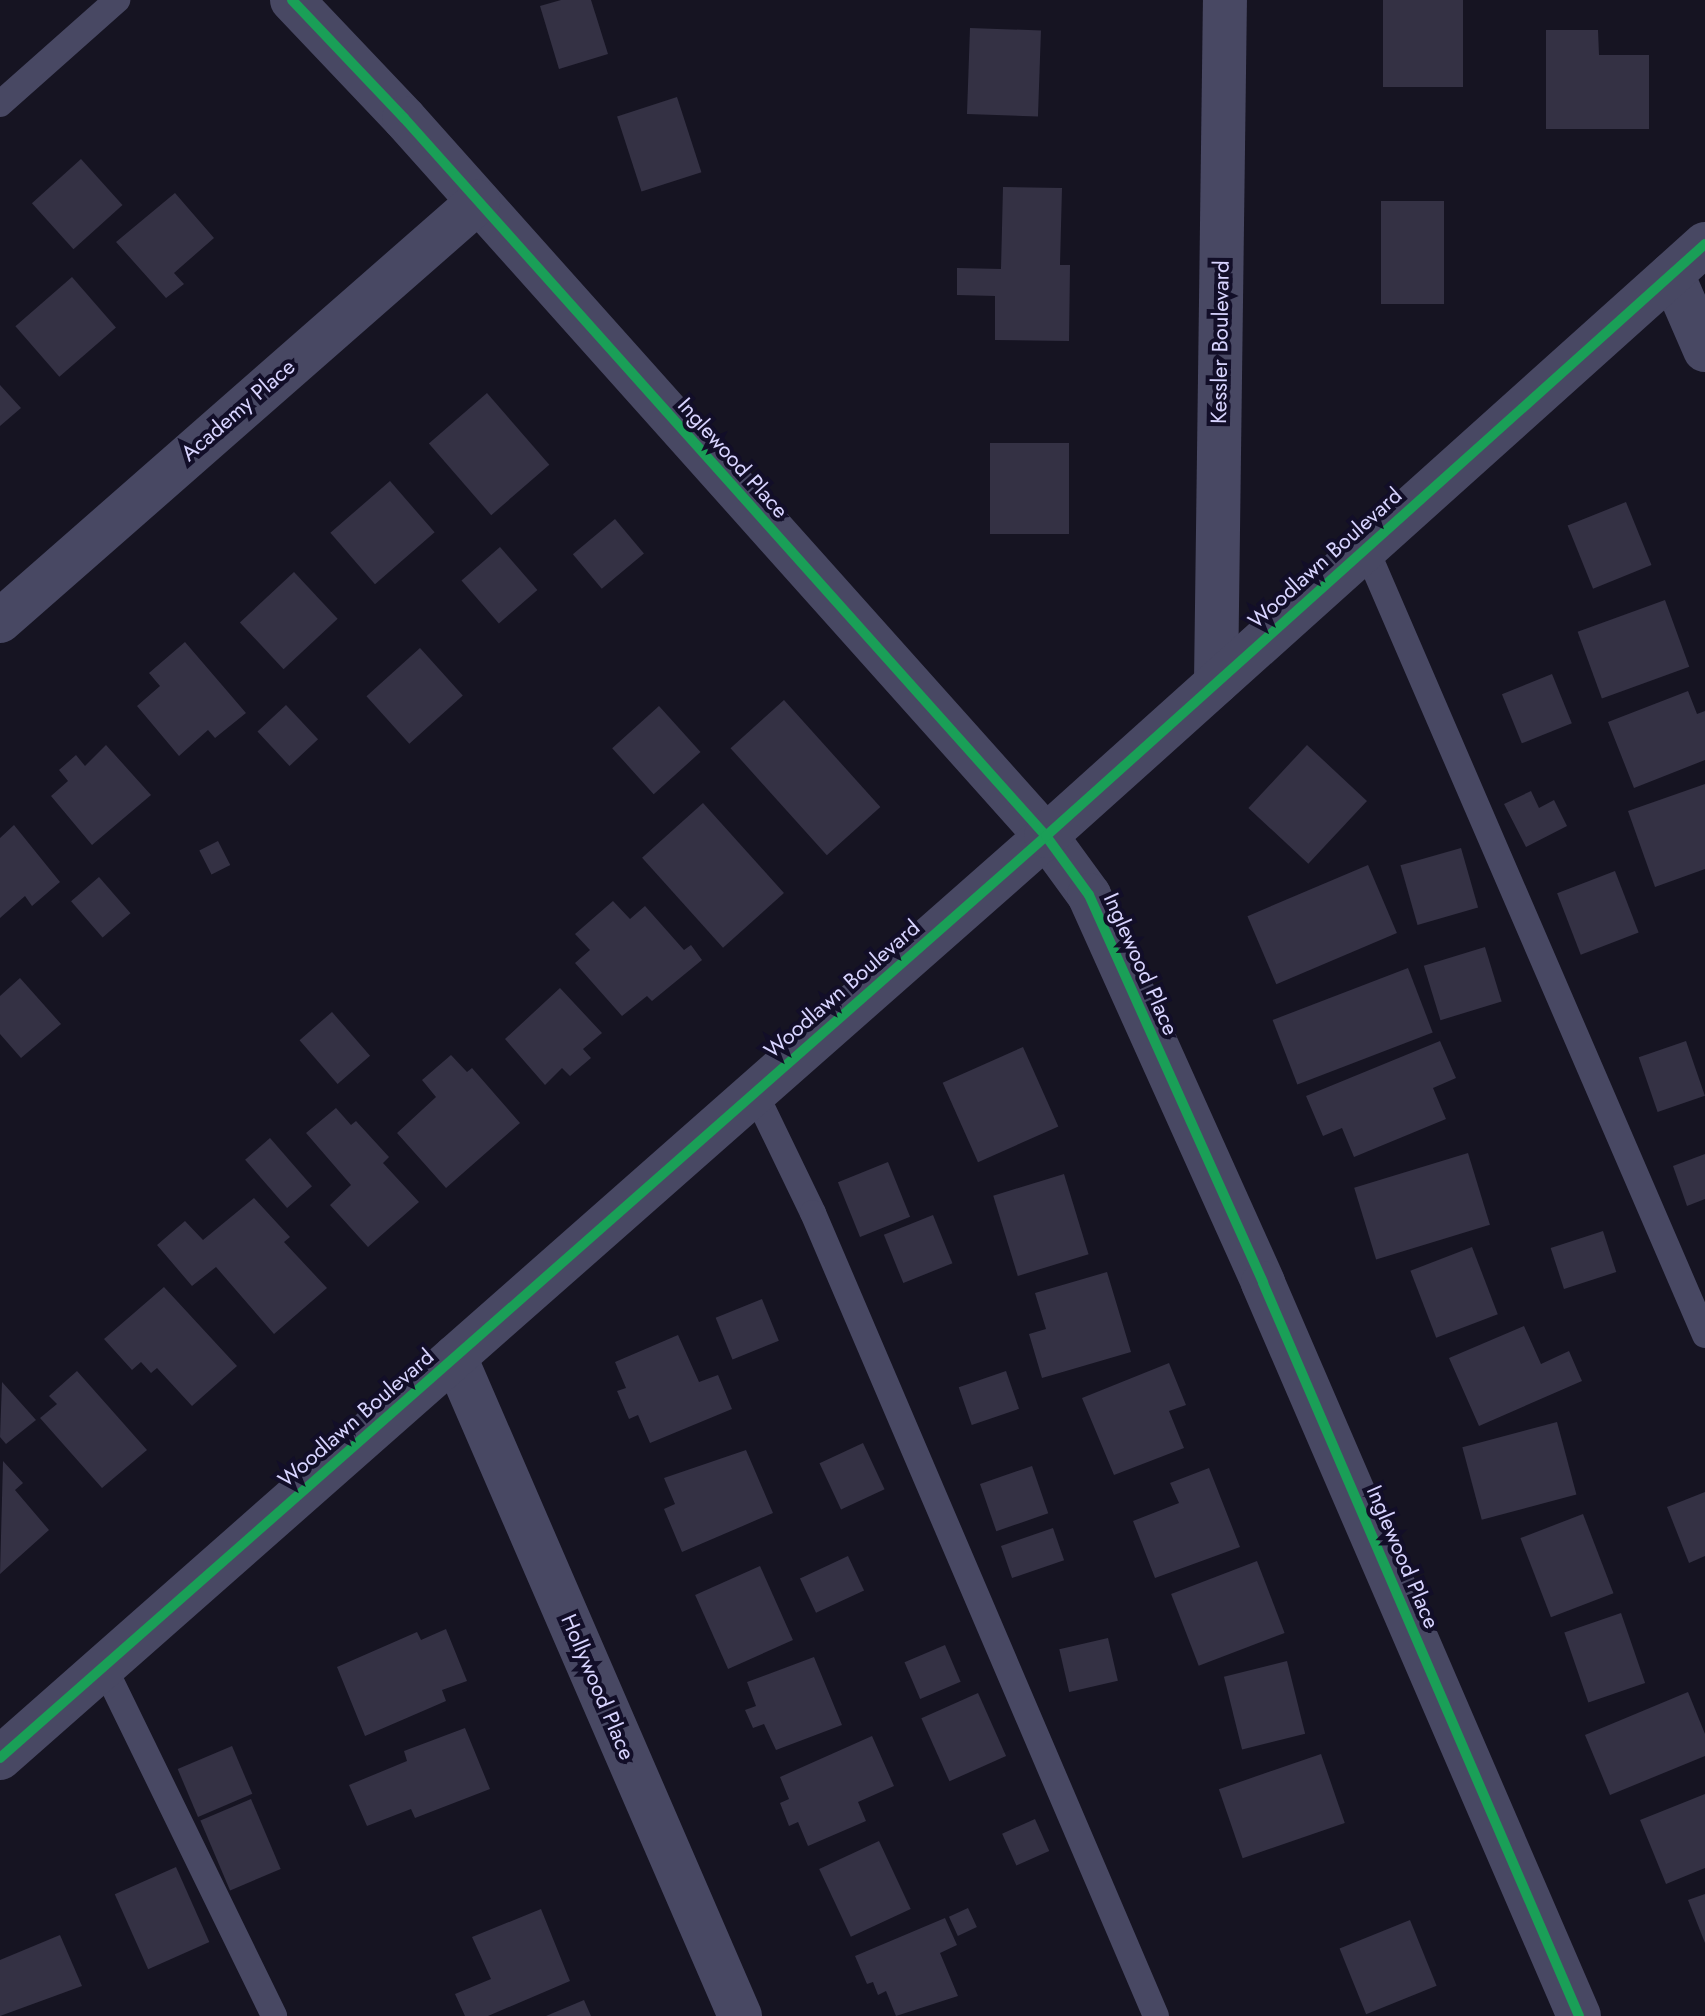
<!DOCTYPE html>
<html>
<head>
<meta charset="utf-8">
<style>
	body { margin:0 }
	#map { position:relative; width:1705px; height:2016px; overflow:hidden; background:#161422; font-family:Jost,sans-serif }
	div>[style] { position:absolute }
	.building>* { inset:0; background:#343144; transform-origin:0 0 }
	.service>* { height:26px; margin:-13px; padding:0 13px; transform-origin:13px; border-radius:13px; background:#484863 }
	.minor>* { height:44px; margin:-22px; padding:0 22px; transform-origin:22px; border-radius:22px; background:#484863 }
	.tertiary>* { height:44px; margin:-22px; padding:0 22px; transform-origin:22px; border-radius:22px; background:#484863 }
	.cycleway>* { height:10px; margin:-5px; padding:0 5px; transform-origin:5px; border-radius:5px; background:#1a9f57 }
	span { translate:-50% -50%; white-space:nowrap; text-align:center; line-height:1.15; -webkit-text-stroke:8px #120e28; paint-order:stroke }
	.street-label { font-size:22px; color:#d8d4ff }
</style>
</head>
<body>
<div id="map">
	<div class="building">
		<i style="clip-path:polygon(561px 0,591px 0,608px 54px,559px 69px,540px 6px)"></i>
		<i style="left:1383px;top:0;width:80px;height:87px"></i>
		<i style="left:970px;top:28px;width:71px;height:86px;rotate:2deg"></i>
		<i style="clip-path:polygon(1546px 30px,1598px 30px,1599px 55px,1649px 55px,1649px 129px,1546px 129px)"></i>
		<i style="left:677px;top:97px;width:79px;height:63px;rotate:72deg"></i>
		<i style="left:81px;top:159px;width:62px;height:66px;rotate:48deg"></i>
		<i style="clip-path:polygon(1003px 187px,1062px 188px,1060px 265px,1070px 265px,1069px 341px,995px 340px,995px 296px,957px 295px,957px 268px,1001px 269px)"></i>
		<i style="clip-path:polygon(175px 193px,214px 238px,174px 273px,184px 284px,166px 298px,116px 242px)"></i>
		<i style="left:1444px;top:201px;width:103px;height:63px;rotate:90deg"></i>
		<i style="left:72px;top:277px;width:67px;height:75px;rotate:49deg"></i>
		<i style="clip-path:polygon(0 385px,21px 408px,0 426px)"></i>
		<i style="left:487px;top:393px;width:95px;height:77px;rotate:49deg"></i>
		<i style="left:1069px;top:443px;width:91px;height:79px;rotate:90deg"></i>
		<i style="left:390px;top:481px;width:68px;height:79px;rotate:49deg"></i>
		<i style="left:1626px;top:502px;width:68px;height:63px;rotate:68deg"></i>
		<i style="left:615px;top:519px;width:45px;height:55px;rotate:50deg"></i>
		<i style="left:500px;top:547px;width:57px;height:51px;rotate:49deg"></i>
		<i style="left:294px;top:572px;width:64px;height:74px;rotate:47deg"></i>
		<i style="left:1665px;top:600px;width:71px;height:93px;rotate:70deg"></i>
		<i style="clip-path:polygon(185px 642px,246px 713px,215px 738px,208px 730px,179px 756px,137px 706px,160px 686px,149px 673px)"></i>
		<i style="left:420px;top:648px;width:64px;height:72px;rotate:48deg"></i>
		<i style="left:1552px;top:674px;width:53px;height:54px;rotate:68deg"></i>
		<i style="clip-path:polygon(1688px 691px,1697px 714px,1705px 711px,1705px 760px,1634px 788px,1608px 722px)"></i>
		<i style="left:784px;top:700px;width:144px;height:72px;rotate:48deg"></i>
		<i style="left:286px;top:705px;width:47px;height:39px;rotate:47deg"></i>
		<i style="left:659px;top:706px;width:62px;height:63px;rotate:48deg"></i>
		<i style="clip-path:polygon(106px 745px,151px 795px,92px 845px,51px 796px,68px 781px,59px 770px,76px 755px,85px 766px)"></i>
		<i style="left:1307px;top:745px;width:82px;height:86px;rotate:43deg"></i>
		<i style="clip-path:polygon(1705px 784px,1705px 869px,1655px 887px,1628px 811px)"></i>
		<i style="clip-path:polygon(1531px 791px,1539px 808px,1554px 800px,1567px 826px,1526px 847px,1504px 804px)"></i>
		<i style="left:703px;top:803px;width:121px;height:82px;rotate:48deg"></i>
		<i style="clip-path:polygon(14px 825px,60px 882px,32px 906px,25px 896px,0 918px,0 838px)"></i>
		<i style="left:218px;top:841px;width:27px;height:21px;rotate:63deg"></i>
		<i style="left:1461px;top:848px;width:62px;height:63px;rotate:74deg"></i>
		<i style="left:1368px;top:865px;width:74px;height:131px;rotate:67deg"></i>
		<i style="left:1615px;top:871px;width:66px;height:62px;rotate:69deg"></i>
		<i style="left:99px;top:877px;width:48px;height:37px;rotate:49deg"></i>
		<i style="clip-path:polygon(613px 901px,630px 919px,645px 906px,684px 950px,691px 945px,702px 960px,652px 1001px,647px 996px,622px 1016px,575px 963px,590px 950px,575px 934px)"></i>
		<i style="left:1485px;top:947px;width:57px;height:64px;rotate:73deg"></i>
		<i style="left:1408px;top:968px;width:69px;height:145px;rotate:69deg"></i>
		<i style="clip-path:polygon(20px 978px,61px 1024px,21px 1058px,0 1034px,0 996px)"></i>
		<i style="clip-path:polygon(560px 988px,602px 1033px,583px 1049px,591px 1058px,570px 1076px,562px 1068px,545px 1085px,505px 1039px)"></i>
		<i style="left:332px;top:1012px;width:58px;height:43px;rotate:49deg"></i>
		<i style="clip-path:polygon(1440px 1041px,1456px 1078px,1433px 1088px,1446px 1119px,1354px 1157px,1342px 1128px,1323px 1136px,1306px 1096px)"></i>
		<i style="left:1686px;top:1041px;width:58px;height:50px;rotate:71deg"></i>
		<i style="left:1023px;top:1047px;width:87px;height:88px;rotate:66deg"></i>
		<i style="clip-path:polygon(451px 1055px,467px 1072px,472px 1068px,520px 1123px,446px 1188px,397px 1133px,436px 1097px,422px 1080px)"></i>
		<i style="clip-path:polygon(336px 1108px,351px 1125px,356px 1121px,389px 1157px,383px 1163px,419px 1202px,368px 1247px,330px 1205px,351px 1185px,306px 1133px)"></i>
		<i style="left:270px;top:1138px;width:64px;height:33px;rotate:49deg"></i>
		<i style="left:1468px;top:1153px;width:75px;height:119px;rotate:73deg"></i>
		<i style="clip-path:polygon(1705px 1154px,1705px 1199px,1687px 1206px,1673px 1166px)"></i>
		<i style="left:888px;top:1162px;width:59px;height:54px;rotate:68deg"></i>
		<i style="left:1064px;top:1174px;width:84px;height:74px;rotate:73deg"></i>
		<i style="clip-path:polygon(254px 1198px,290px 1237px,284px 1242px,327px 1288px,274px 1334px,216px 1267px,192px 1286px,157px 1245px,185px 1221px,203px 1240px)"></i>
		<i style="left:933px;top:1215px;width:52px;height:53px;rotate:68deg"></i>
		<i style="left:1603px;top:1231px;width:43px;height:55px;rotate:72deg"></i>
		<i style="left:1472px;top:1247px;width:72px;height:66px;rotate:69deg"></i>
		<i style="clip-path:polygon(1107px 1272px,1131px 1352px,1042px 1378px,1029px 1334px,1046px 1329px,1035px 1293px)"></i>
		<i style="clip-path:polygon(164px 1287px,237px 1366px,192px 1406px,157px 1368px,151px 1373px,141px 1362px,132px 1370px,104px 1339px)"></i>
		<i style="left:762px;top:1299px;width:45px;height:50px;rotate:68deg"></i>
		<i style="clip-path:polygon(1524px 1326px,1541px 1364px,1569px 1351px,1582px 1381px,1479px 1426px,1449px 1358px)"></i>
		<i style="clip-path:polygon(678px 1335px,699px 1382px,718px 1375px,732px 1409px,650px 1443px,638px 1415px,629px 1419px,617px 1391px,626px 1388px,615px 1362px)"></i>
		<i style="clip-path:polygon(1169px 1363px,1186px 1405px,1169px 1411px,1184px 1448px,1114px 1475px,1082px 1398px)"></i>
		<i style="clip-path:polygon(77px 1371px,147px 1450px,102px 1488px,40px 1418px,57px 1404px,49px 1396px)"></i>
		<i style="left:1006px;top:1371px;width:40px;height:50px;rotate:71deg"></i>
		<i style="clip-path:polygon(2px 1382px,36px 1420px,6px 1444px,0 1437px)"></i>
		<i style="left:1557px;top:1422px;width:75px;height:98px;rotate:75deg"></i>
		<i style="left:863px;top:1443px;width:51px;height:48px;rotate:65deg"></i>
		<i style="clip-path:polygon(746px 1450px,773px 1513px,682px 1552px,664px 1509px,675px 1504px,664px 1478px)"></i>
		<i style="clip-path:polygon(3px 1461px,23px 1483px,15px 1490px,49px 1530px,0 1574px)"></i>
		<i style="left:1032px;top:1466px;width:50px;height:55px;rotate:71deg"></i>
		<i style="clip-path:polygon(1209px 1468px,1240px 1547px,1155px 1578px,1133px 1521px,1179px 1503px,1170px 1483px)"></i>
		<i style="clip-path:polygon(1705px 1492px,1705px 1556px,1689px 1563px,1667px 1507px)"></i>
		<i style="left:1583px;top:1514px;width:85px;height:67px;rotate:69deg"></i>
		<i style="left:1053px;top:1528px;width:34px;height:55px;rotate:71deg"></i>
		<i style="left:848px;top:1556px;width:38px;height:53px;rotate:65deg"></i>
		<i style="left:1257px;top:1561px;width:77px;height:92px;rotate:69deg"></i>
		<i style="left:760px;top:1566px;width:81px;height:71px;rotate:66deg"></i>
		<i style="left:1621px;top:1613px;width:74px;height:60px;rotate:71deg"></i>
		<i style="clip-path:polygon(446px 1629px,467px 1681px,442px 1690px,446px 1701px,365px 1736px,337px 1667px,417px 1632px,421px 1640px)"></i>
		<i style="left:1108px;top:1638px;width:44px;height:50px;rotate:77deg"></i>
		<i style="left:945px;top:1645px;width:40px;height:44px;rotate:67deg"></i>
		<i style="clip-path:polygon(814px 1657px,842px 1725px,776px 1750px,764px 1724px,753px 1728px,745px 1710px,756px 1706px,747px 1682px)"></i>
		<i style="left:1287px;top:1661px;width:75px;height:65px;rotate:76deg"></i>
		<i style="clip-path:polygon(1688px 1692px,1705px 1734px,1705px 1756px,1610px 1795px,1585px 1735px)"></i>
		<i style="left:978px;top:1693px;width:69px;height:62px;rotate:66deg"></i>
		<i style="clip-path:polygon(465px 1728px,490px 1789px,415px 1818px,411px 1809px,367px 1826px,349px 1785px,407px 1761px,404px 1751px)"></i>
		<i style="clip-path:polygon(872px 1736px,894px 1786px,858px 1802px,866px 1821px,808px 1846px,798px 1822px,789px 1826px,780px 1803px,789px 1799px,780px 1777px)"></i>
		<i style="left:232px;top:1746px;width:52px;height:59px;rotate:67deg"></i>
		<i style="left:1321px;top:1754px;width:73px;height:108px;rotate:71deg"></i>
		<i style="clip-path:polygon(1705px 1794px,1705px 1868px,1666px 1884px,1640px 1820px)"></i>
		<i style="left:251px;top:1799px;width:76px;height:55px;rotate:67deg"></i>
		<i style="left:1035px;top:1819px;width:35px;height:36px;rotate:66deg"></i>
		<i style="left:879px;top:1841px;width:75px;height:66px;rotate:65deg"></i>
		<i style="left:176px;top:1867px;width:82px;height:67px;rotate:66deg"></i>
		<i style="clip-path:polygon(1705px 1894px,1705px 1943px,1688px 1900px)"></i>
		<i style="left:968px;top:1908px;width:21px;height:21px;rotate:65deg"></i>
		<i style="clip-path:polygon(541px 1909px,570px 1981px,488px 2016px,465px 2016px,455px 1994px,491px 1979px,472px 1937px)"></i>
		<i style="clip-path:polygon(945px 1918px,957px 1945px,940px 1953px,958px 1996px,896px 2016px,886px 1991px,878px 1995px,873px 1982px,867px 1984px,855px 1956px)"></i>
		<i style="left:1410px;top:1920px;width:71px;height:76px;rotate:68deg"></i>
		<i style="clip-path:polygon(60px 1935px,82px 1986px,0 2016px,0 1960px)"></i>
		<i style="clip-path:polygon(584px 2000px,591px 2016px,546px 2016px)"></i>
	</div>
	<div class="service">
		<i style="left:0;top:104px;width:157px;rotate:-41.6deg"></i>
		<i style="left:1366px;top:549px;width:856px;rotate:66.67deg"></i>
		<i style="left:755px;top:1093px;width:133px;rotate:64.2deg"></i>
		<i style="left:813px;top:1213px;width:873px;rotate:66.87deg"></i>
		<i style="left:104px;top:1667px;width:388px;rotate:64deg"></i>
	</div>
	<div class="minor">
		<i style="left:292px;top:0;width:163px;rotate:46.5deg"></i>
		<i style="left:404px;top:118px;width:963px;rotate:48.2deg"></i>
		<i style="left:1046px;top:836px;width:73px;rotate:53.9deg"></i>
		<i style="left:1089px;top:895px;width:425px;rotate:65.8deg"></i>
		<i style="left:1263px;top:1283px;width:798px;rotate:66.68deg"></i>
		<i style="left:1672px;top:274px;width:83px;rotate:66.5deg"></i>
		<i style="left:0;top:621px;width:636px;rotate:-41.24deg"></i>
		<i style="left:1216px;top:683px;width:683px;rotate:-89.25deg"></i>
		<i style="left:455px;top:1357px;width:718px;rotate:66.61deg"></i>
	</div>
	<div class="tertiary">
		<i style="left:0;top:1758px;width:1394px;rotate:-41.39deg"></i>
		<i style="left:1046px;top:836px;width:886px;rotate:-41.93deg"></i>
	</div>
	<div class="cycleway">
		<i style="left:292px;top:0;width:163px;rotate:46.5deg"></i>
		<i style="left:404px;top:118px;width:963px;rotate:48.2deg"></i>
		<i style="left:1046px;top:836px;width:73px;rotate:53.9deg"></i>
		<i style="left:1089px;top:895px;width:425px;rotate:65.8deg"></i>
		<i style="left:1263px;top:1283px;width:798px;rotate:66.68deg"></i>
		<i style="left:0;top:1758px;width:1394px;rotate:-41.39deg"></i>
		<i style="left:1046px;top:836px;width:886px;rotate:-41.93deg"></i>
	</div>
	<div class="street-label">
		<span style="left:1220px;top:342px;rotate:-89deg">Kessler Boulevard</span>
		<span style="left:238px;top:410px;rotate:-41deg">Academy Place</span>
		<span style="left:733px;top:458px;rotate:48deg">Inglewood Place</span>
		<span style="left:1325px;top:558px;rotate:-42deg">Woodlawn Boulevard</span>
		<span style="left:1141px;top:964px;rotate:66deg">Inglewood Place</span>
		<span style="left:842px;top:989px;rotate:-41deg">Woodlawn Boulevard</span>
		<span style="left:356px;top:1418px;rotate:-41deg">Woodlawn Boulevard</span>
		<span style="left:1403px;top:1557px;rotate:67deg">Inglewood Place</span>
		<span style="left:598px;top:1687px;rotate:67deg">Hollywood Place</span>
	</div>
</div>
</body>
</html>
